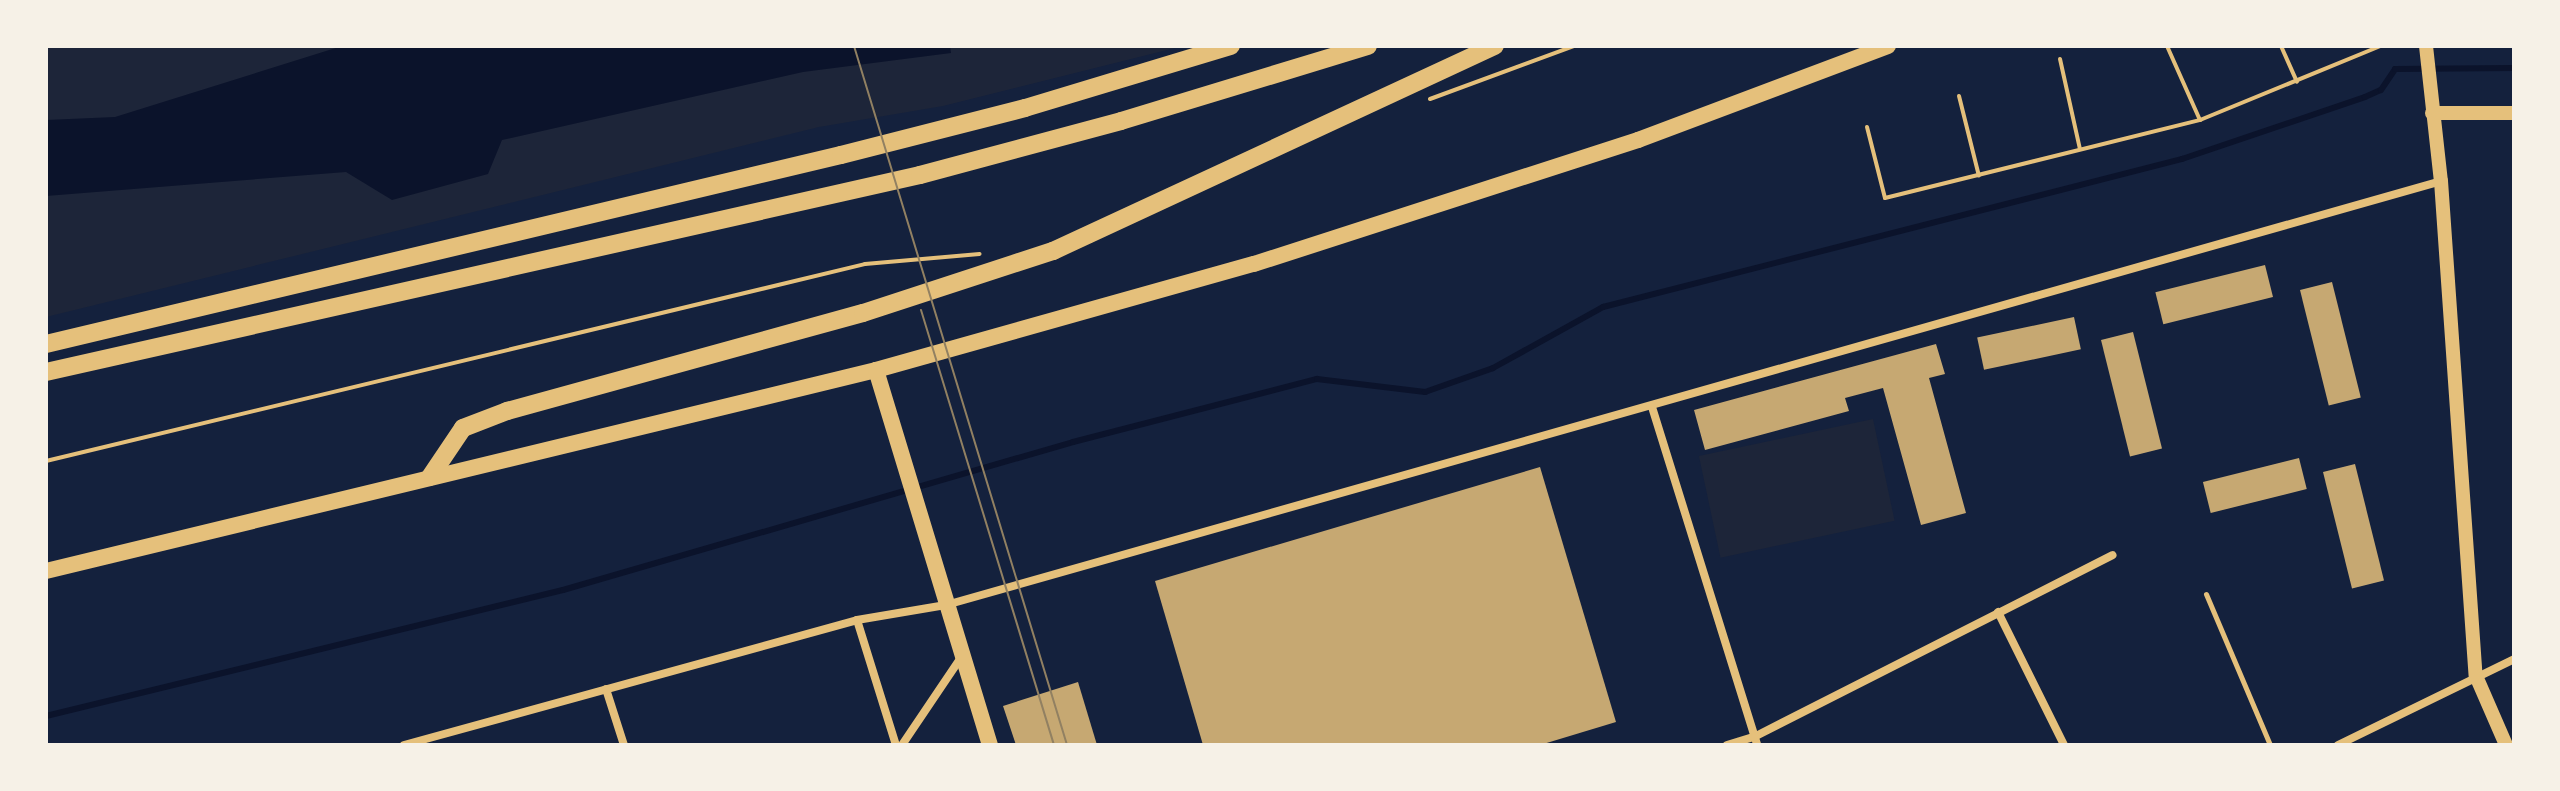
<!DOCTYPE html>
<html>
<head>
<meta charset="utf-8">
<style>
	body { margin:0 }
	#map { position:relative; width:2560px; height:791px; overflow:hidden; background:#14213d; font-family:"Public Sans",sans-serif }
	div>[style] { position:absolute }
	.green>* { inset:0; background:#1d2539; transform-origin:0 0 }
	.water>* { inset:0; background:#0b132b }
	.stream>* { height:6px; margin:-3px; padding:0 3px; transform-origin:3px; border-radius:3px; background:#0b132b }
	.building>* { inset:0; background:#c6a872; transform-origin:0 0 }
	.path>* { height:4px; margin:-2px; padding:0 2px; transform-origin:2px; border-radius:2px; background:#e5c07b }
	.service>* { height:5px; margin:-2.5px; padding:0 2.5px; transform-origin:2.5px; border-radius:2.5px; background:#e5c07b }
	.minor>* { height:8px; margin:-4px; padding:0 4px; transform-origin:4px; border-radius:4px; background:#e5c07b }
	.tertiary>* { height:14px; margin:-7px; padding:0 7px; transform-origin:7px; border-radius:7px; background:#e5c07b }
	.secondary>* { height:16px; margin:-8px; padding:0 8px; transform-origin:8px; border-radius:8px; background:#e5c07b }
	.trunk>* { height:18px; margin:-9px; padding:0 9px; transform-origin:9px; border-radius:9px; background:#e5c07b }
	.tram>* { height:2px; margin:-1px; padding:0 1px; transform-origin:1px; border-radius:1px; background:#918062 }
	span { translate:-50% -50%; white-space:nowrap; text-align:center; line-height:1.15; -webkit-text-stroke:8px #f6f1e7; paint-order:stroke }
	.frame { position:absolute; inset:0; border:48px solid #f6f1e7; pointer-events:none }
</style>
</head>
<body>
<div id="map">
	<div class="green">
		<i style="clip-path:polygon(46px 46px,1183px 46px,943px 106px,819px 127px,46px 317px)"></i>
		<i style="left:1873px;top:419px;width:104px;height:178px;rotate:78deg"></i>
	</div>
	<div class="water">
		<i style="clip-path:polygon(342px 46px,950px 46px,951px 53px,803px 72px,502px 140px,488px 174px,392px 200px,346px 172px,46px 196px,46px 120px,115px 117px)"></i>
	</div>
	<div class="stream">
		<i style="left:46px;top:716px;width:532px;rotate:-13.7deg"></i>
		<i style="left:563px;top:590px;width:531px;rotate:-16.18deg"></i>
		<i style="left:1073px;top:442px;width:252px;rotate:-14.5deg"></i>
		<i style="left:1317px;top:379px;width:109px;rotate:6.9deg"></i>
		<i style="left:1425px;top:392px;width:72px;rotate:-19.4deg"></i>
		<i style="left:1493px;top:368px;width:126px;rotate:-29deg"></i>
		<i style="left:1603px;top:307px;width:598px;rotate:-14.34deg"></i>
		<i style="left:2182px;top:159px;width:193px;rotate:-18.7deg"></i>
		<i style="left:2365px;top:97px;width:17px;rotate:-24deg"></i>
		<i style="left:2381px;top:90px;width:25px;rotate:-56deg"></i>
		<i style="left:2395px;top:69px;width:119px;rotate:-0.5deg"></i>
	</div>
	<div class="building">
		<i style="left:2265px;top:265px;width:33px;height:113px;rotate:76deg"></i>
		<i style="left:2332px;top:282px;width:119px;height:33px;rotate:76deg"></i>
		<i style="left:2074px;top:317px;width:33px;height:99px;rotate:78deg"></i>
		<i style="left:2133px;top:332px;width:120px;height:33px;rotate:76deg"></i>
		<i style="clip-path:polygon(1936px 344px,1945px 374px,1929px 378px,1966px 513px,1921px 525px,1883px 388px,1845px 398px,1849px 411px,1705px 450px,1694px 410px)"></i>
		<i style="left:2299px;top:458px;width:32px;height:99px;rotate:76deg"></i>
		<i style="left:2355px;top:464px;width:120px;height:33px;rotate:76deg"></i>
		<i style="clip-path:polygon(1540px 467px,1616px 722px,1540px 745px,1203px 745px,1155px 581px)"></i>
		<i style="clip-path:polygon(1078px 682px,1097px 745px,1016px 745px,1003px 706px)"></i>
	</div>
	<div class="path">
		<i style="left:2167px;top:46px;width:81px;rotate:66deg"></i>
		<i style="left:2281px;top:46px;width:39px;rotate:66deg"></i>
		<i style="left:2060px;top:59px;width:92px;rotate:77.5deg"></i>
		<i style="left:1959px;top:96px;width:82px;rotate:76deg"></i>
		<i style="left:1430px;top:99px;width:153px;rotate:-20.2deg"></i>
		<i style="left:1867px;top:127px;width:73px;rotate:75.8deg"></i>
		<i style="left:1885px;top:198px;width:325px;rotate:-13.9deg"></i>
		<i style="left:2200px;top:120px;width:195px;rotate:-22.3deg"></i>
		<i style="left:46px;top:461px;width:842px;rotate:-13.52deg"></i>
		<i style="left:865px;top:264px;width:115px;rotate:-5deg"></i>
	</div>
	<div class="service">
		<i style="left:2206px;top:594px;width:164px;rotate:67deg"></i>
	</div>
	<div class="minor">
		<i style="left:1652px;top:407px;width:354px;rotate:72.7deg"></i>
		<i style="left:1998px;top:612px;width:148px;rotate:63.6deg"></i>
		<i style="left:857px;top:620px;width:131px;rotate:72.7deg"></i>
		<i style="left:606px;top:689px;width:59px;rotate:72.2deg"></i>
		<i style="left:404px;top:745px;width:470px;rotate:-15.4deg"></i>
		<i style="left:857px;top:620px;width:90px;rotate:-9.6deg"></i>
		<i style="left:946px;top:605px;width:1554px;rotate:-15.83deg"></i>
		<i style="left:902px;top:745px;width:107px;rotate:-56deg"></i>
		<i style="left:1727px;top:745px;width:28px;rotate:-17deg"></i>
		<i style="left:1754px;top:737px;width:402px;rotate:-26.9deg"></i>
		<i style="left:2338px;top:745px;width:196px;rotate:-26deg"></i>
	</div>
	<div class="tertiary">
		<i style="left:2426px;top:46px;width:136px;rotate:83.7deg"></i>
		<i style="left:2441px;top:181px;width:496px;rotate:86deg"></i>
		<i style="left:2476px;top:676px;width:75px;rotate:66.5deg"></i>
		<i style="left:2432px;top:113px;width:82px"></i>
	</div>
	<div class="secondary">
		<i style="left:876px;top:370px;width:392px;rotate:73.1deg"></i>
		<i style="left:46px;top:571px;width:854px;rotate:-13.61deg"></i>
		<i style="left:876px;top:370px;width:393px;rotate:-15.7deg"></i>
		<i style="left:1254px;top:264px;width:404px;rotate:-17.9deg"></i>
		<i style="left:1638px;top:140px;width:267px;rotate:-20.6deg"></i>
	</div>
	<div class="trunk">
		<i style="left:46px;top:344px;width:817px;rotate:-13.37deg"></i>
		<i style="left:841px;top:155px;width:190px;rotate:-14.3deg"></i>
		<i style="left:1025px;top:108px;width:215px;rotate:-16.8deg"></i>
		<i style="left:46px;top:372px;width:896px;rotate:-12.7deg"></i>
		<i style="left:920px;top:175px;width:208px;rotate:-15deg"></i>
		<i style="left:1121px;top:121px;width:258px;rotate:-16.9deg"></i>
		<i style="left:430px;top:477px;width:59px;rotate:-56deg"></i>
		<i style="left:463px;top:428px;width:47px;rotate:-21.1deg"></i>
		<i style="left:507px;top:411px;width:369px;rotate:-15.4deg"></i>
		<i style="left:863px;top:313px;width:200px;rotate:-18.1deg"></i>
		<i style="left:1053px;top:251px;width:487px;rotate:-24.9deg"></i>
	</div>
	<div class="tram">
		<i style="left:854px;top:46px;width:731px;rotate:73.05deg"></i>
		<i style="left:921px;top:310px;width:455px;rotate:73deg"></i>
	</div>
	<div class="frame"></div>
</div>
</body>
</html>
